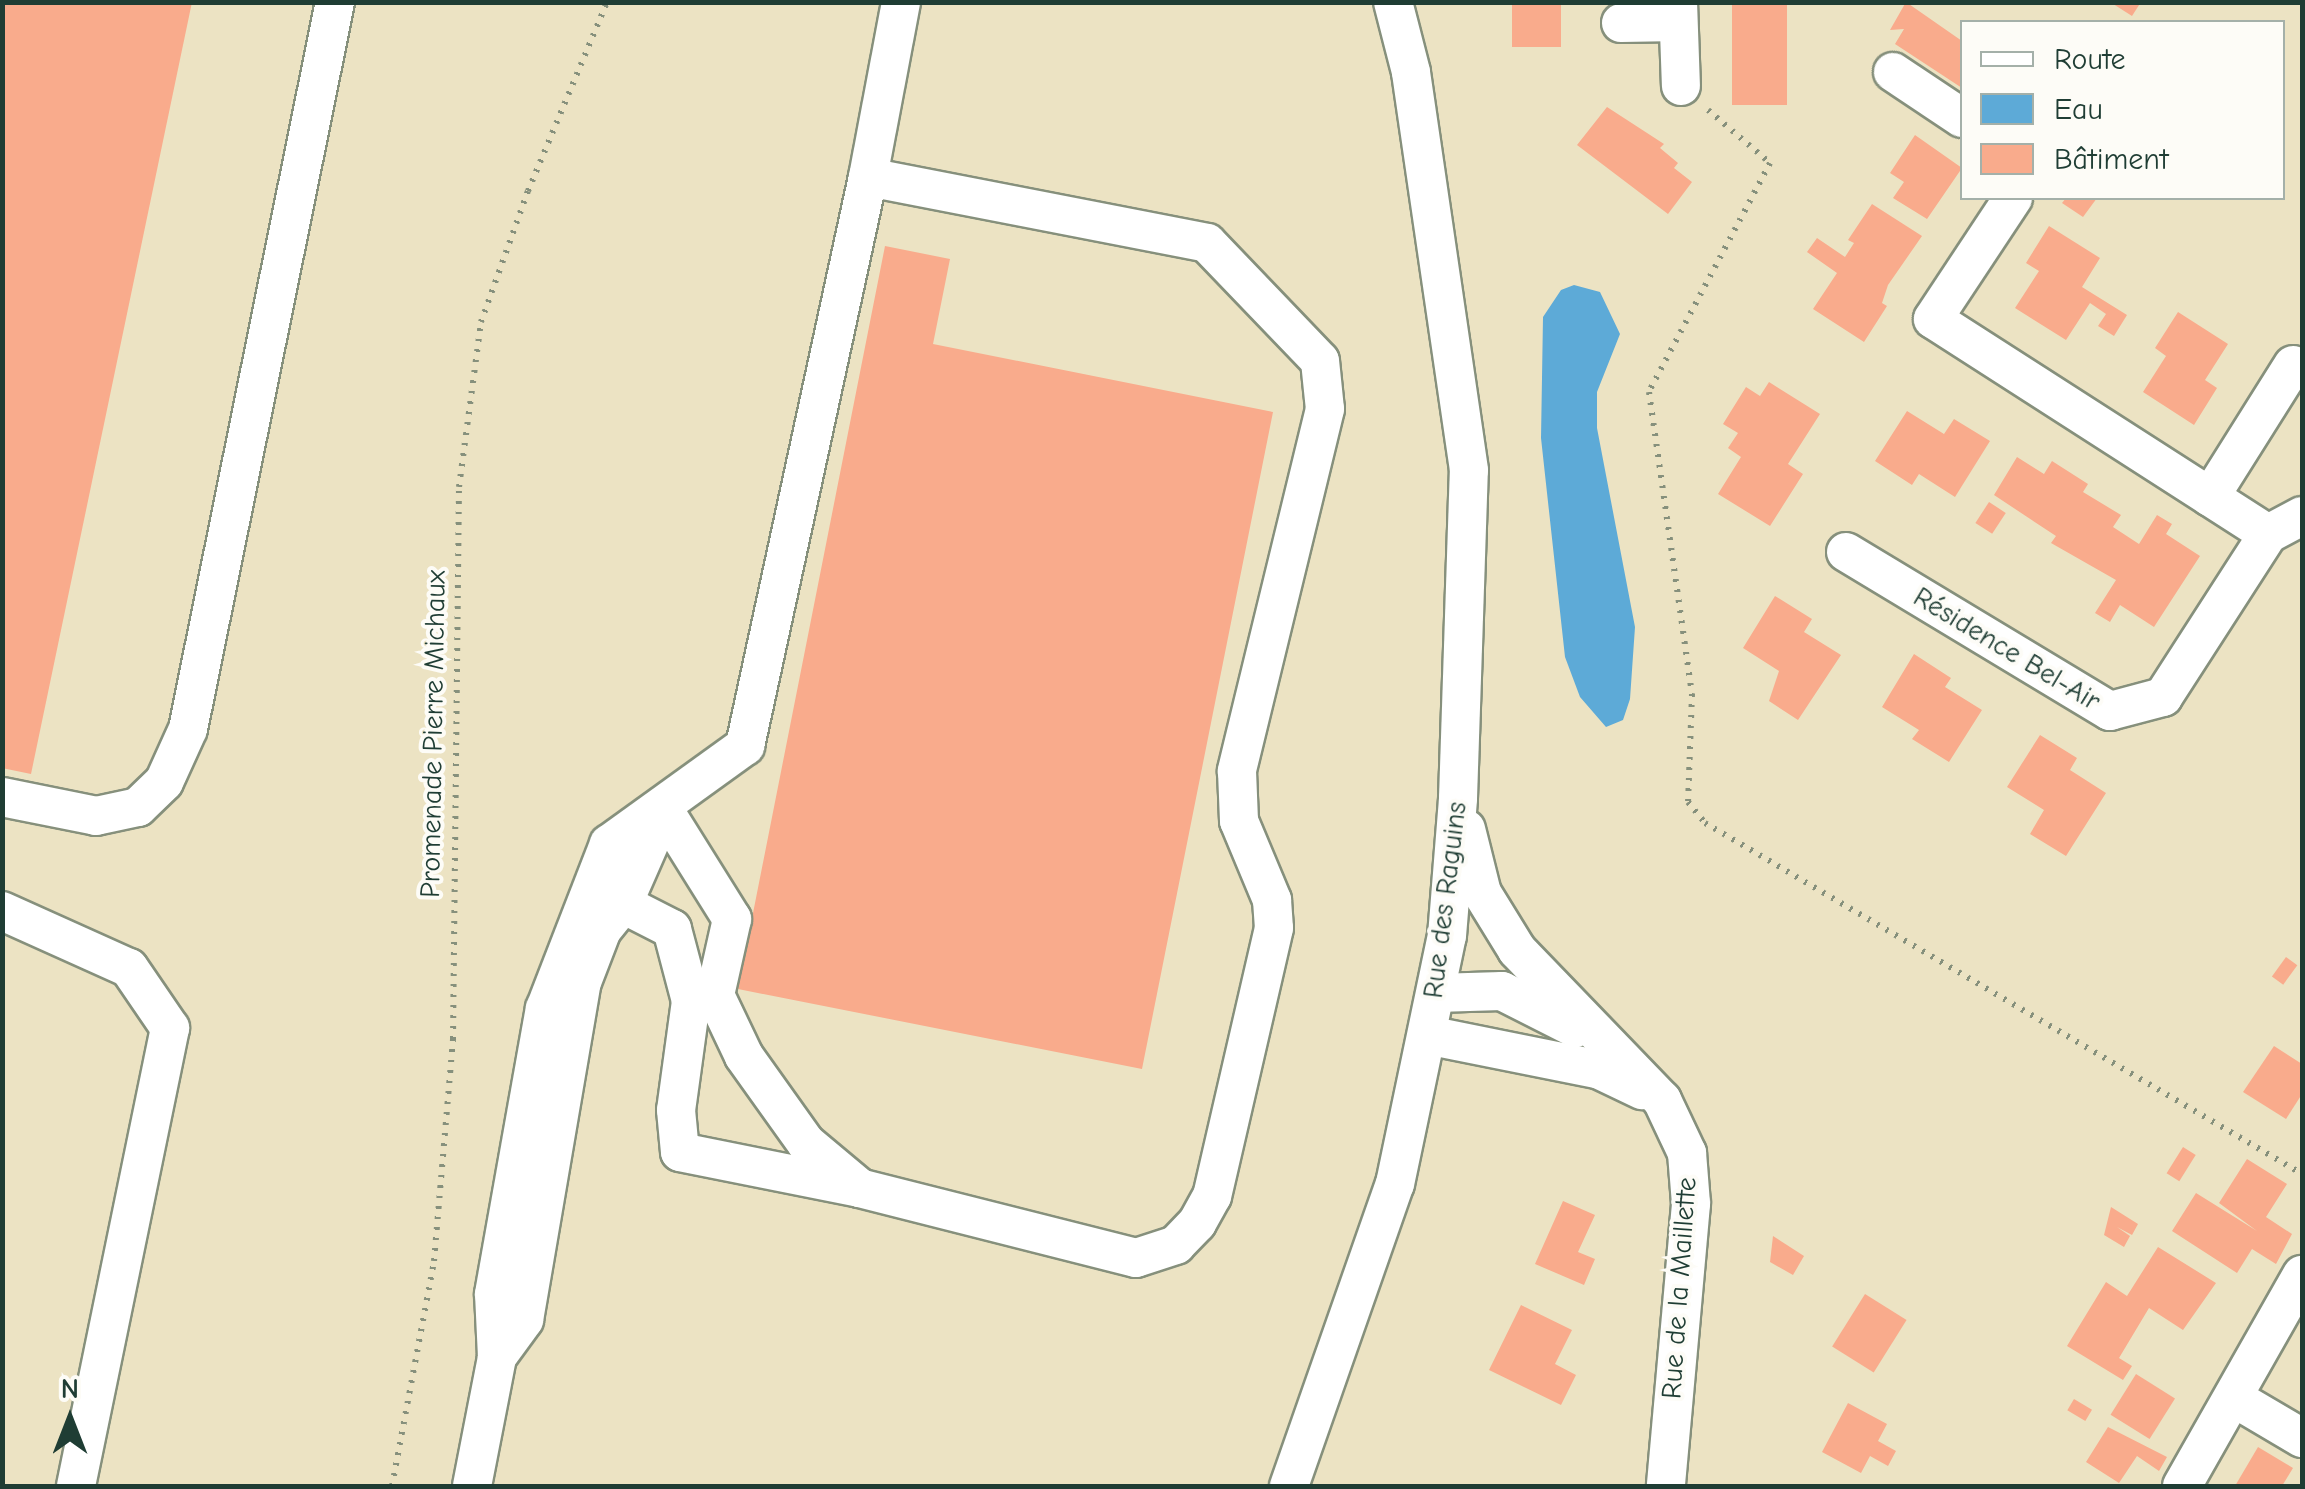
<!DOCTYPE html>
<html>
<head>
<meta charset="utf-8">
<style>
	body { margin:0 }
	#map { position:relative; width:2305px; height:1489px; overflow:hidden; background:#ece3c3; font-family:"Comic Neue",sans-serif }
	div>[style] { position:absolute }
	.water>* { inset:0; background:#5daad7 }
	.building>* { inset:0; background:#f9ab8c; transform-origin:0 0 }
	.path>* { height:6px; margin-top:-3px; transform-origin:0; background:repeating-linear-gradient(90deg,#86907c 0 2.5px,transparent 0 10.5px) }
	.roads { filter:drop-shadow(2px 0 #86907c) drop-shadow(-2px 0 #86907c) drop-shadow(0 2px #86907c) drop-shadow(0 -2px #86907c) }
	.minor>* { height:38px; margin:-19px; padding:0 19px; transform-origin:19px; border-radius:19px; background:#fff }
	span { translate:-50% -50%; white-space:nowrap; text-align:center; line-height:1.15; -webkit-text-stroke:8px #fdfcf7; paint-order:stroke }
	.street-label { font-size:28px; color:#1f3d34 }
	.frame { position:absolute; inset:0; border:5px solid #1f3d34; pointer-events:none }
	.legend { position:absolute; left:1960px; top:20px; width:325px; height:180px; box-sizing:border-box; background:#fdfcf7; border:2px solid #a4b0a9; margin:0; padding:12px 18px; list-style:none; font-size:30px; color:#1f3d34 }
	.legend li { display:flex; align-items:center; gap:20px; height:50px }
	.legend b { width:50px; border:2px solid #a4b0a9 }
	.north { position:absolute; left:20px; top:1369px; width:100px; height:100px; -webkit-text-stroke:8px #fdfcf7; paint-order:stroke; rotate:0deg; font-size:28px; font-weight:700; line-height:40px; text-align:center; color:#1f3d34 }
	.north::after { content:''; display:block; margin:auto; width:35px; height:45px; background:#1f3d34; clip-path:polygon(50% 0,100% 100%,50% 72%,0 100%) }
</style>
</head>
<body>
<div id="map">
	<div class="water">
		<i style="clip-path:polygon(1574px 285px,1600px 292px,1620px 334px,1597px 392px,1597px 428px,1635px 627px,1630px 699px,1623px 720px,1606px 727px,1580px 697px,1565px 657px,1541px 438px,1543px 317px,1561px 290px)"></i>
	</div>
	<div class="building">
		<i style="clip-path:polygon(2px 2px,192px 2px,31px 774px,2px 768px)"></i>
		<i style="left:1512px;top:2px;width:49px;height:45px"></i>
		<i style="left:1732px;top:2px;width:55px;height:103px"></i>
		<i style="clip-path:polygon(1906px 2px,1962px 41px,1962px 88px,1895px 44px,1904px 29px,1890px 30px)"></i>
		<i style="clip-path:polygon(2110px 2px,2141px 2px,2132px 16px)"></i>
		<i style="clip-path:polygon(1607px 107px,1664px 144px,1660px 148px,1678px 163px,1674px 168px,1692px 182px,1668px 214px,1577px 145px)"></i>
		<i style="clip-path:polygon(1915px 135px,1962px 168px,1927px 219px,1893px 198px,1904px 182px,1890px 173px)"></i>
		<i style="clip-path:polygon(2066px 198px,2097px 198px,2083px 217px,2062px 203px)"></i>
		<i style="clip-path:polygon(1872px 204px,1922px 236px,1888px 285px,1882px 303px,1887px 306px,1864px 342px,1813px 309px,1837px 273px,1807px 252px,1817px 238px,1845px 257px,1854px 243px,1848px 240px)"></i>
		<i style="clip-path:polygon(2049px 226px,2100px 258px,2082px 287px,2127px 315px,2114px 336px,2098px 326px,2106px 314px,2090px 303px,2066px 340px,2015px 308px,2039px 271px,2026px 263px)"></i>
		<i style="clip-path:polygon(885px 246px,950px 259px,933px 344px,1273px 412px,1142px 1069px,738px 989px)"></i>
		<i style="clip-path:polygon(2178px 312px,2228px 344px,2205px 380px,2217px 388px,2194px 425px,2143px 392px,2166px 356px,2155px 348px)"></i>
		<i style="clip-path:polygon(1769px 382px,1820px 414px,1788px 464px,1803px 474px,1770px 526px,1718px 494px,1741px 457px,1728px 448px,1738px 433px,1723px 424px,1746px 387px,1760px 396px)"></i>
		<i style="clip-path:polygon(1907px 411px,1944px 434px,1954px 419px,1990px 441px,1955px 497px,1919px 474px,1912px 485px,1875px 461px)"></i>
		<i style="clip-path:polygon(2017px 457px,2044px 474px,2052px 461px,2088px 484px,2083px 492px,2121px 515px,2113px 527px,2139px 544px,2157px 515px,2172px 524px,2166px 534px,2200px 556px,2154px 627px,2120px 605px,2110px 622px,2095px 613px,2116px 580px,2051px 543px,2056px 536px,1994px 495px)"></i>
		<i style="left:1989px;top:502px;width:20px;height:25px;rotate:33deg"></i>
		<i style="clip-path:polygon(1775px 596px,1812px 619px,1804px 632px,1841px 655px,1798px 720px,1769px 701px,1779px 671px,1743px 648px)"></i>
		<i style="clip-path:polygon(1914px 654px,1951px 678px,1945px 687px,1982px 710px,1949px 762px,1912px 739px,1919px 730px,1882px 707px)"></i>
		<i style="clip-path:polygon(2040px 735px,2077px 758px,2070px 770px,2106px 793px,2066px 856px,2030px 834px,2044px 810px,2007px 787px)"></i>
		<i style="left:2286px;top:957px;width:14px;height:24px;rotate:36deg"></i>
		<i style="clip-path:polygon(2274px 1046px,2302px 1064px,2302px 1094px,2286px 1119px,2243px 1092px)"></i>
		<i style="left:2183px;top:1147px;width:15px;height:31px;rotate:32deg"></i>
		<i style="clip-path:polygon(2247px 1159px,2287px 1184px,2266px 1217px,2292px 1234px,2276px 1264px,2252px 1249px,2237px 1273px,2172px 1231px,2196px 1193px,2257px 1231px,2219px 1203px)"></i>
		<i style="clip-path:polygon(1563px 1201px,1595px 1215px,1578px 1252px,1595px 1259px,1584px 1285px,1535px 1264px)"></i>
		<i style="clip-path:polygon(2111px 1207px,2138px 1224px,2132px 1235px,2117px 1227px,2130px 1236px,2124px 1247px,2104px 1235px)"></i>
		<i style="clip-path:polygon(1773px 1236px,1804px 1256px,1793px 1275px,1770px 1262px)"></i>
		<i style="clip-path:polygon(2158px 1247px,2216px 1283px,2183px 1330px,2149px 1308px,2119px 1358px,2132px 1366px,2123px 1380px,2067px 1346px,2106px 1282px,2127px 1296px)"></i>
		<i style="left:1865px;top:1294px;width:49px;height:62px;rotate:32deg"></i>
		<i style="clip-path:polygon(1521px 1305px,1572px 1330px,1555px 1364px,1576px 1375px,1561px 1405px,1489px 1370px)"></i>
		<i style="left:2136px;top:1374px;width:46px;height:48px;rotate:32deg"></i>
		<i style="left:2074px;top:1399px;width:21px;height:13px;rotate:31deg"></i>
		<i style="clip-path:polygon(1848px 1403px,1887px 1424px,1878px 1441px,1896px 1451px,1888px 1466px,1870px 1456px,1861px 1473px,1822px 1452px)"></i>
		<i style="clip-path:polygon(2108px 1427px,2167px 1457px,2159px 1471px,2137px 1456px,2119px 1483px,2086px 1462px)"></i>
		<i style="clip-path:polygon(2258px 1447px,2293px 1468px,2282px 1486px,2235px 1486px)"></i>
	</div>
	<div class="path">
		<i style="left:1708px;top:110px;width:82px;rotate:40.5deg"></i>
		<i style="left:1770px;top:163px;width:259px;rotate:117.9deg"></i>
		<i style="left:1649px;top:392px;width:305px;rotate:81.9deg"></i>
		<i style="left:1692px;top:694px;width:108px;rotate:92.1deg"></i>
		<i style="left:1688px;top:802px;width:27px;rotate:51deg"></i>
		<i style="left:1705px;top:823px;width:693px;rotate:30.45deg"></i>
		<i style="left:392px;top:1486px;width:229px;rotate:-79.4deg"></i>
		<i style="left:434px;top:1261px;width:223px;rotate:-85.1deg"></i>
		<i style="left:453px;top:1039px;width:552px;rotate:-89.38deg"></i>
		<i style="left:459px;top:487px;width:166px;rotate:-82.4deg"></i>
		<i style="left:481px;top:322px;width:139px;rotate:-70.3deg"></i>
		<i style="left:528px;top:191px;width:205px;rotate:-67.3deg"></i>
	</div>
	<div class="roads">
		<div class="minor">
			<i style="left:1678px;top:2px;width:84px;rotate:88deg"></i>
			<i style="left:1621px;top:23px;width:57px;rotate:-1deg"></i>
			<i style="left:1893px;top:72px;width:83px;rotate:33.7deg"></i>
			<i style="left:868px;top:177px;width:178px;rotate:-79.3deg"></i>
			<i style="left:2013px;top:198px;width:145px;rotate:123.5deg"></i>
			<i style="left:1933px;top:319px;width:398px;rotate:32.7deg"></i>
			<i style="left:2210px;top:497px;width:156px;rotate:-57.8deg"></i>
			<i style="left:1846px;top:552px;width:308px;rotate:31.1deg"></i>
			<i style="left:2110px;top:711px;width:55px;rotate:-14.8deg"></i>
			<i style="left:2163px;top:697px;width:194px;rotate:-57.2deg"></i>
			<i style="left:2268px;top:534px;width:38px;rotate:-28deg"></i>
			<i style="left:2px;top:797px;width:96px;rotate:11.4deg"></i>
			<i style="left:96px;top:816px;width:43px;rotate:-12.1deg"></i>
			<i style="left:138px;top:807px;width:36px;rotate:-44deg"></i>
			<i style="left:164px;top:782px;width:58px;rotate:-65.6deg"></i>
			<i style="left:188px;top:729px;width:742px;rotate:-78.57deg"></i>
			<i style="left:1466px;top:829px;width:66px;rotate:76deg"></i>
			<i style="left:1482px;top:893px;width:67px;rotate:58.4deg"></i>
			<i style="left:1517px;top:950px;width:209px;rotate:46deg"></i>
			<i style="left:1662px;top:1100px;width:59px;rotate:64.7deg"></i>
			<i style="left:1687px;top:1153px;width:51px;rotate:85.5deg"></i>
			<i style="left:1691px;top:1204px;width:283px;rotate:95.1deg"></i>
			<i style="left:623px;top:904px;width:103px;rotate:-66.4deg"></i>
			<i style="left:2px;top:911px;width:139px;rotate:24.2deg"></i>
			<i style="left:129px;top:968px;width:73px;rotate:55.7deg"></i>
			<i style="left:170px;top:1028px;width:468px;rotate:101.6deg"></i>
			<i style="left:1436px;top:993px;width:66px;rotate:-1.7deg"></i>
			<i style="left:1502px;top:991px;width:82px;rotate:26.9deg"></i>
			<i style="left:1427px;top:1035px;width:177px;rotate:11.4deg"></i>
			<i style="left:1600px;top:1070px;width:47px;rotate:25.5deg"></i>
			<i style="left:497px;top:1357px;width:46px;rotate:-53.9deg"></i>
			<i style="left:524px;top:1320px;width:343px;rotate:-80.3deg"></i>
			<i style="left:582px;top:982px;width:56px;rotate:-69deg"></i>
			<i style="left:602px;top:930px;width:33px;rotate:-51deg"></i>
			<i style="left:623px;top:904px;width:55px;rotate:27deg"></i>
			<i style="left:672px;top:929px;width:74px;rotate:75.2deg"></i>
			<i style="left:691px;top:1001px;width:110px;rotate:97.8deg"></i>
			<i style="left:676px;top:1110px;width:42px;rotate:84.6deg"></i>
			<i style="left:680px;top:1152px;width:184px;rotate:11.3deg"></i>
			<i style="left:860px;top:1188px;width:70px;rotate:-140.2deg"></i>
			<i style="left:806px;top:1143px;width:107px;rotate:-125.5deg"></i>
			<i style="left:744px;top:1056px;width:68px;rotate:-115.4deg"></i>
			<i style="left:715px;top:995px;width:78px;rotate:-77.4deg"></i>
			<i style="left:732px;top:919px;width:128px;rotate:-122deg"></i>
			<i style="left:2234px;top:1398px;width:79px;rotate:30.5deg"></i>
			<i style="left:472px;top:1486px;width:131px;rotate:-79deg"></i>
			<i style="left:497px;top:1357px;width:63px;rotate:-92.7deg"></i>
			<i style="left:494px;top:1294px;width:290px;rotate:-79.9deg"></i>
			<i style="left:545px;top:1009px;width:177px;rotate:-68.8deg"></i>
			<i style="left:609px;top:844px;width:168px;rotate:-35.8deg"></i>
			<i style="left:745px;top:746px;width:582px;rotate:-77.8deg"></i>
			<i style="left:868px;top:177px;width:345px;rotate:11deg"></i>
			<i style="left:1207px;top:243px;width:163px;rotate:46.2deg"></i>
			<i style="left:1320px;top:361px;width:48px;rotate:84.1deg"></i>
			<i style="left:1325px;top:409px;width:373px;rotate:103.7deg"></i>
			<i style="left:1237px;top:771px;width:50px;rotate:87.7deg"></i>
			<i style="left:1239px;top:821px;width:86px;rotate:67.3deg"></i>
			<i style="left:1272px;top:900px;width:28px;rotate:86deg"></i>
			<i style="left:1274px;top:928px;width:275px;rotate:103deg"></i>
			<i style="left:1212px;top:1196px;width:31px;rotate:119deg"></i>
			<i style="left:1197px;top:1223px;width:30px;rotate:134deg"></i>
			<i style="left:1176px;top:1245px;width:42px;rotate:162deg"></i>
			<i style="left:1136px;top:1258px;width:285px;rotate:-165.8deg"></i>
			<i style="left:1289px;top:1486px;width:320px;rotate:-70.7deg"></i>
			<i style="left:1395px;top:1184px;width:253px;rotate:-78.2deg"></i>
			<i style="left:1447px;top:936px;width:138px;rotate:-85.4deg"></i>
			<i style="left:1458px;top:798px;width:328px;rotate:-88.1deg"></i>
			<i style="left:1469px;top:470px;width:402px;rotate:-98.3deg"></i>
			<i style="left:1411px;top:72px;width:72px;rotate:-104.4deg"></i>
			<i style="left:2182px;top:1486px;width:243px;rotate:-60.4deg"></i>
		</div>
	</div>
	<div class="street-label">
		<span style="left:2007px;top:649px;rotate:31deg">Résidence Bel-Air</span>
		<span style="left:433px;top:734px;rotate:-89deg">Promenade Pierre Michaux</span>
		<span style="left:1445px;top:900px;rotate:-83deg">Rue des Raguins</span>
		<span style="left:1679px;top:1288px;rotate:-86deg">Rue de la Maillette</span>
	</div>
	<div class="frame"></div>
	<ul class="legend">
	<li><b style="height:12px;background:#fff"></b>Route</li>
	<li><b style="height:28px;background:#5daad7"></b>Eau</li>
	<li><b style="height:28px;background:#f9ab8c"></b>Bâtiment</li>
	</ul>
	<div class="north">N</div>
</div>
</body>
</html>
